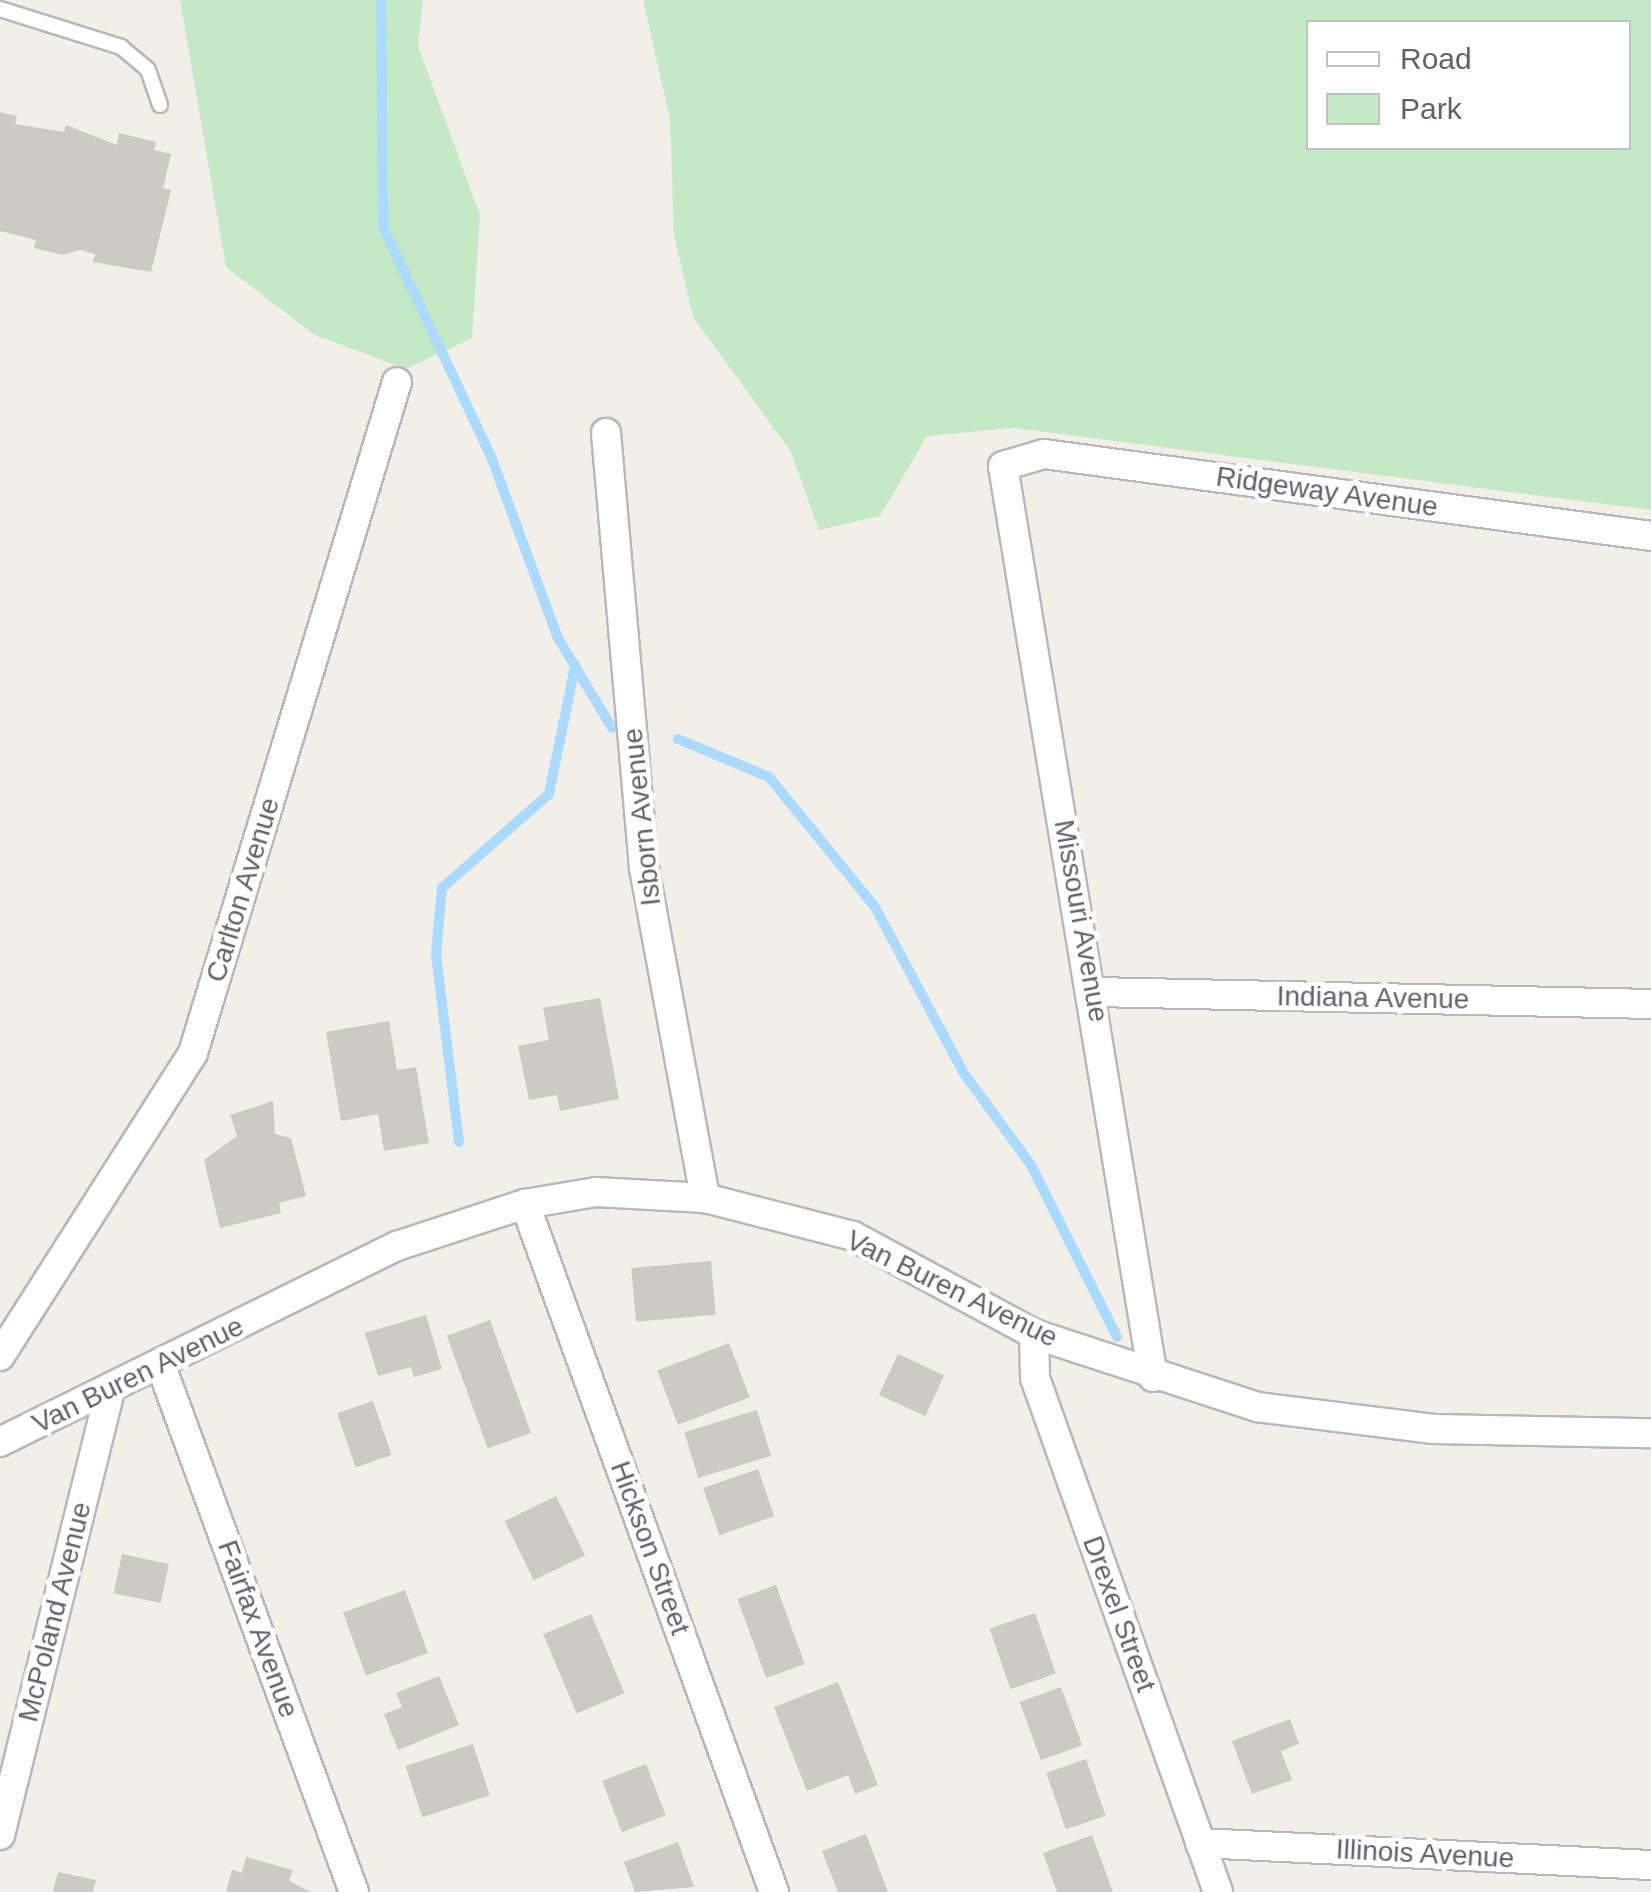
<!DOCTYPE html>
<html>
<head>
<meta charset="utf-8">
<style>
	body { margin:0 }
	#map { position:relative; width:1651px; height:1892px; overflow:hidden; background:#f1efe8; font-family:Arial,sans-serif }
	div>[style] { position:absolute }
	.green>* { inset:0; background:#c5e8c5 }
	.stream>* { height:10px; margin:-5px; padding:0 5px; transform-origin:5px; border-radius:5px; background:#aadaff }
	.building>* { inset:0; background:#cccac5; transform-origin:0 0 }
	.roads { filter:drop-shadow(2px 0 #b5b8bc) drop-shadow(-2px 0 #b5b8bc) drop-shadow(0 2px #b5b8bc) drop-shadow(0 -2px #b5b8bc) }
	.service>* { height:14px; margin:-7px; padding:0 7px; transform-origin:7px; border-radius:7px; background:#fff }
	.minor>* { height:28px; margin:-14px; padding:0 14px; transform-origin:14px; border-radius:14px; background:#fff }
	span { translate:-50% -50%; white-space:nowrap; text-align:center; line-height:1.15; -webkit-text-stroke:9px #fff; paint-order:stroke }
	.street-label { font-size:28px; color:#5f6368 }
	.legend { position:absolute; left:1306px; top:20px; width:325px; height:130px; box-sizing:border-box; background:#fff; border:2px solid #bfc1c3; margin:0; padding:12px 18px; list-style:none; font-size:30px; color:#5f6368 }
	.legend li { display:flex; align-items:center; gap:20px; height:50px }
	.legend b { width:50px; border:2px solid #bfc1c3 }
</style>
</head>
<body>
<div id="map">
	<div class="green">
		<i style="clip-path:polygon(180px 0,423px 0,418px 46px,480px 215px,472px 338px,406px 369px,315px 335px,226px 267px)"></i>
		<i style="clip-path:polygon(evenodd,643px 0,1651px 0,1651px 510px,1014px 428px,927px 436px,880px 516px,819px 530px,791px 452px,693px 317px,674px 235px,670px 119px,643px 0,1308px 22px,1628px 22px,1628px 148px,1308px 148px,1308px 22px)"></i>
	</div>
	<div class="stream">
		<i style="left:381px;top:0;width:227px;rotate:89.5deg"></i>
		<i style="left:383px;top:227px;width:256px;rotate:64.8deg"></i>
		<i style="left:492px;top:459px;width:191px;rotate:69.8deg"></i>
		<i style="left:558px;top:638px;width:105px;rotate:59deg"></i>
		<i style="left:678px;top:739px;width:99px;rotate:22.7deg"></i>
		<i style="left:769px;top:777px;width:168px;rotate:50.8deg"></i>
		<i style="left:875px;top:907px;width:187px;rotate:61.9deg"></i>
		<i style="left:963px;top:1072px;width:115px;rotate:53.8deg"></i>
		<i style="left:1031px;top:1165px;width:192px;rotate:63.4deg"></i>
		<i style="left:459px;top:1142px;width:189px;rotate:-97deg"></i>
		<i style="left:436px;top:954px;width:66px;rotate:-84.8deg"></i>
		<i style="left:442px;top:888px;width:142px;rotate:-41.3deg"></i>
		<i style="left:549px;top:794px;width:131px;rotate:-78.5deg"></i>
	</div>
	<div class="building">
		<i style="clip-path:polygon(0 112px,17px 116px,15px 124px,64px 132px,66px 125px,117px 145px,119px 133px,156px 142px,154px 150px,171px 154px,163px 188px,171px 190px,151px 272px,93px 262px,95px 254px,80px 250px,63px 255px,34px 248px,36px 240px,0 231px)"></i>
		<i style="clip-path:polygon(600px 998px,619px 1099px,560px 1111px,557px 1095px,529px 1100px,518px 1046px,549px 1040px,543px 1008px)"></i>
		<i style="clip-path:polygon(389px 1021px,397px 1070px,416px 1067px,429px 1143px,384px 1151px,378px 1114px,341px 1121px,326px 1032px)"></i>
		<i style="clip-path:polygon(273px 1101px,275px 1134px,291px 1138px,306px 1196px,279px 1203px,281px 1213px,220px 1228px,204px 1160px,237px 1136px,230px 1115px)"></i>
		<i style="left:711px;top:1261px;width:54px;height:80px;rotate:85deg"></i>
		<i style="clip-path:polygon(426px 1315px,442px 1369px,414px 1377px,411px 1367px,378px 1376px,365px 1333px)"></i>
		<i style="left:490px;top:1320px;width:120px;height:46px;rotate:70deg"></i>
		<i style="left:729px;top:1343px;width:58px;height:77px;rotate:69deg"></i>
		<i style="left:898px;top:1354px;width:51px;height:45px;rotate:25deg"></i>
		<i style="left:373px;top:1401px;width:57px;height:38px;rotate:71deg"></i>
		<i style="left:757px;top:1410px;width:48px;height:76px;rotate:73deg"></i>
		<i style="left:758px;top:1469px;width:50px;height:58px;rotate:71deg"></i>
		<i style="left:556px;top:1496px;width:66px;height:57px;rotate:64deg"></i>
		<i style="left:122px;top:1554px;width:48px;height:40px;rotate:12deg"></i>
		<i style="left:776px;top:1585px;width:84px;height:41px;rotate:70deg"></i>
		<i style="left:405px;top:1590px;width:67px;height:66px;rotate:70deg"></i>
		<i style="left:1035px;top:1613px;width:64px;height:48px;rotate:71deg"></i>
		<i style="left:591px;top:1614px;width:86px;height:52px;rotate:67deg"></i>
		<i style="clip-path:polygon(439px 1676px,459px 1725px,398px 1750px,384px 1714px,402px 1707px,396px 1693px)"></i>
		<i style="clip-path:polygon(838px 1682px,878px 1785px,855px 1794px,848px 1775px,807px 1791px,774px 1707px)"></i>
		<i style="left:1061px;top:1687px;width:62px;height:44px;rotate:70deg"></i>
		<i style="clip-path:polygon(1290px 1719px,1299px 1744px,1281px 1751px,1292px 1780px,1252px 1794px,1232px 1741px)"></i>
		<i style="left:473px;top:1744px;width:54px;height:71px;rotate:72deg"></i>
		<i style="left:1086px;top:1759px;width:60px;height:42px;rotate:71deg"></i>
		<i style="left:646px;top:1764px;width:55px;height:47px;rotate:69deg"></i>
		<i style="clip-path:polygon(866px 1834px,888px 1892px,838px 1892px,822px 1851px)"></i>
		<i style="clip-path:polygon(1092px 1835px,1113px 1892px,1057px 1892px,1043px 1853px)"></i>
		<i style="clip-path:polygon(678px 1842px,694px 1887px,635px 1892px,624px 1862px)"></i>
		<i style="clip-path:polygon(246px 1857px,293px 1870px,289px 1881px,311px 1892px,226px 1892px,232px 1870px,242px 1873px)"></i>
		<i style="clip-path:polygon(58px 1872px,96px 1880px,93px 1892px,53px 1892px)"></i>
	</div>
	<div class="roads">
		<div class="service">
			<i style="left:0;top:9px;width:127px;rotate:17.4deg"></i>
			<i style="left:121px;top:47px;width:35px;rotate:40deg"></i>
			<i style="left:148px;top:70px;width:37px;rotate:71deg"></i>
		</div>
		<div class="minor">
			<i style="left:606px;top:433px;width:437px;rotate:85deg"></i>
			<i style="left:644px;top:868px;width:336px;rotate:79.5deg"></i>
			<i style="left:1094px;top:992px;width:557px;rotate:1.23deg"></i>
			<i style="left:525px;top:1204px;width:732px;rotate:70.1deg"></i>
			<i style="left:1034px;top:1334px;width:44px;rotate:88.7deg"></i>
			<i style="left:1035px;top:1378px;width:546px;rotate:70.4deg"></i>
			<i style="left:0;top:1356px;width:359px;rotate:-57.5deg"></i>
			<i style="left:193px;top:1053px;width:701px;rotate:-73.09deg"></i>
			<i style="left:161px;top:1366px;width:560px;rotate:69.85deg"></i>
			<i style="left:1153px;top:1377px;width:923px;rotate:-99.35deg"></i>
			<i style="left:1003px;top:466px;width:43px;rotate:-16.3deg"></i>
			<i style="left:1044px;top:454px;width:613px;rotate:7.69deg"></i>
			<i style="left:0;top:1442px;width:443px;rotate:-26.3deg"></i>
			<i style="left:397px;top:1246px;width:135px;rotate:-18.2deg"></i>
			<i style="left:525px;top:1204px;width:72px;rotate:-9.6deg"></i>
			<i style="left:596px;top:1192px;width:109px;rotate:3.2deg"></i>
			<i style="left:705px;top:1198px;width:153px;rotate:14.4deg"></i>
			<i style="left:853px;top:1236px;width:206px;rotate:28.4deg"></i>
			<i style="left:1034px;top:1334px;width:235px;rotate:18.1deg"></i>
			<i style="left:1257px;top:1407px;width:178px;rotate:7.1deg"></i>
			<i style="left:1434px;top:1429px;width:217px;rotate:1.1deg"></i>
			<i style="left:0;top:1835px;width:459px;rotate:-76.1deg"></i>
			<i style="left:1200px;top:1843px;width:452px;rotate:2.8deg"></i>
		</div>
	</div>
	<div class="street-label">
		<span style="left:1327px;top:492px;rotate:8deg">Ridgeway Avenue</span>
		<span style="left:642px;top:817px;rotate:-96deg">Isborn Avenue</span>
		<span style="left:243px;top:890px;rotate:-73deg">Carlton Avenue</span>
		<span style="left:1081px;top:921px;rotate:80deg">Missouri Avenue</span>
		<span style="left:1373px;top:998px;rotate:1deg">Indiana Avenue</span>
		<span style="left:952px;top:1289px;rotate:26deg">Van Buren Avenue</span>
		<span style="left:138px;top:1375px;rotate:-26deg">Van Buren Avenue</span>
		<span style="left:650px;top:1548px;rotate:70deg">Hickson Street</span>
		<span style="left:55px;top:1612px;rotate:-76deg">McPoland Avenue</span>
		<span style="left:1119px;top:1614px;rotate:70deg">Drexel Street</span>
		<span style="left:258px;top:1629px;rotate:70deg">Fairfax Avenue</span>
		<span style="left:1425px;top:1854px;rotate:3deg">Illinois Avenue</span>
	</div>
	<ul class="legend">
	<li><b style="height:12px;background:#fff"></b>Road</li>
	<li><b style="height:28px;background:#c5e8c5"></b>Park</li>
	</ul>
</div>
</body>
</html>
